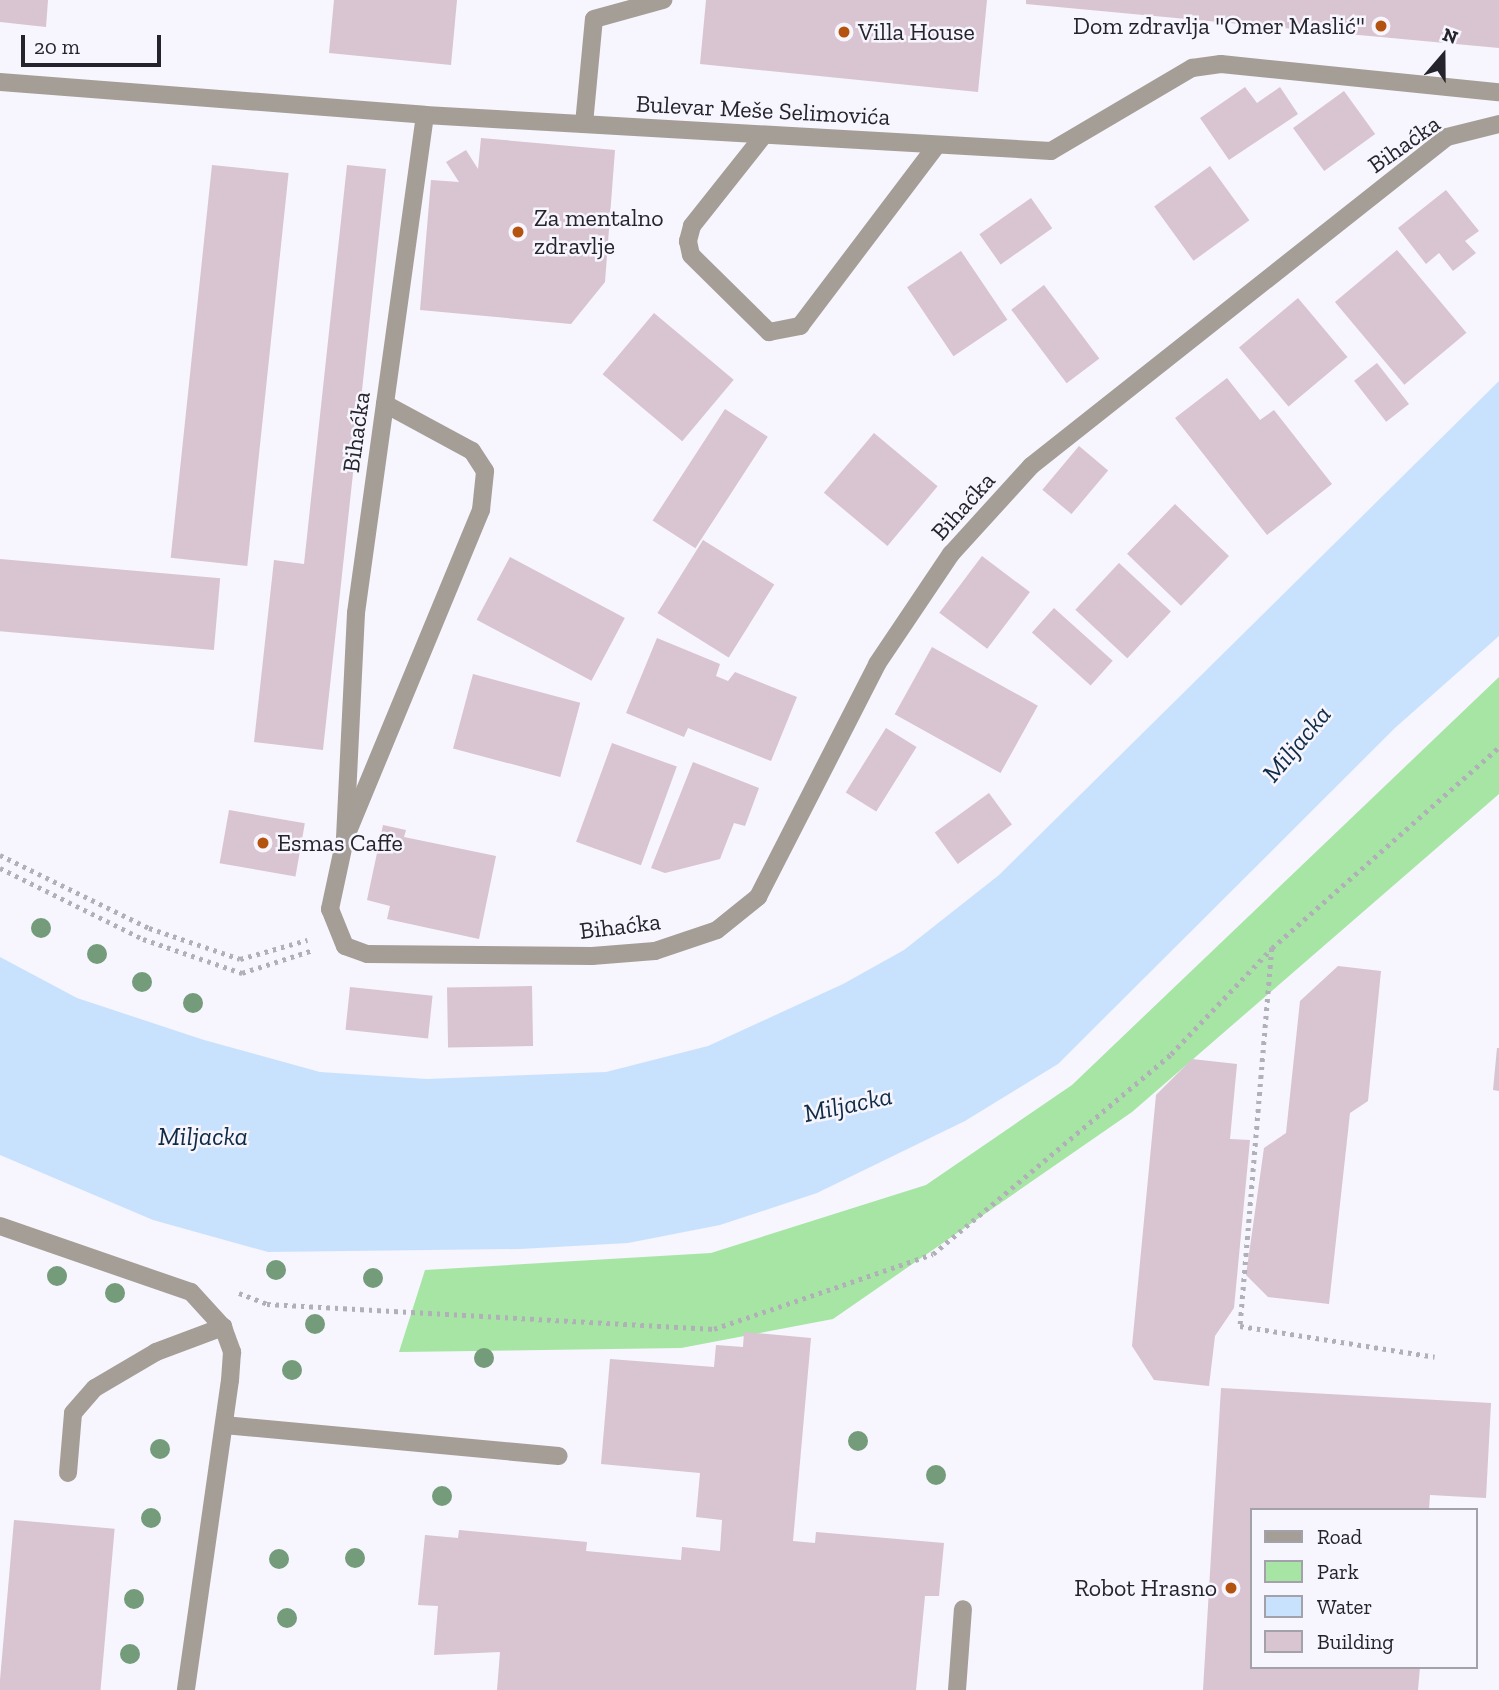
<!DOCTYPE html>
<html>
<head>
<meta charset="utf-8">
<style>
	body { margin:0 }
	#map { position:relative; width:1499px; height:1690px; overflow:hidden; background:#f7f5fe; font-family:"Zilla Slab",serif }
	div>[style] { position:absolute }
	.green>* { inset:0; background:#a6e5a3 }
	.water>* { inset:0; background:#c8e2fe }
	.building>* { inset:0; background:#d9c4d1; transform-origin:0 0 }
	.path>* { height:4.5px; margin-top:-2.25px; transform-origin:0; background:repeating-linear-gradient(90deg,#b1afb8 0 3.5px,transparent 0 8.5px) }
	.service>* { height:18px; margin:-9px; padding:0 9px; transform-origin:9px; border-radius:9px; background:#a59e97 }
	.minor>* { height:18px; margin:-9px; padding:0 9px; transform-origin:9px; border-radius:9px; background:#a59e97 }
	.trees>* { width:20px; height:20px; margin:-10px; border-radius:50%; background:#749b7a }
	.dots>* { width:19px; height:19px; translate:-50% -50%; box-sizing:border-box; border:4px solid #f7f5fe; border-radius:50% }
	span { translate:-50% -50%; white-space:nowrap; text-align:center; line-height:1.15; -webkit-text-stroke:5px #f7f5fe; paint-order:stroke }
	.poi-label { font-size:24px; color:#25232b }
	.right { translate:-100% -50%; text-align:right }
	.left { translate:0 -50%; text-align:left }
	.street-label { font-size:24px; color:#25232b }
	.water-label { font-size:26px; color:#0f2b46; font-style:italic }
	.legend { position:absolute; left:1250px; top:1508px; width:228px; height:161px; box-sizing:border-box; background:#f7f5fe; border:2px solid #a3a1aa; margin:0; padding:9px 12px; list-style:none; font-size:21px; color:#25232b }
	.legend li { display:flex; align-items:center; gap:14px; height:35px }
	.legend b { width:35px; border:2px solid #a3a1aa }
	.north { position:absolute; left:1408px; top:21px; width:70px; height:70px; -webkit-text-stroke:5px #f7f5fe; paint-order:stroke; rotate:20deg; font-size:19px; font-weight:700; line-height:28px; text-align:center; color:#25232b }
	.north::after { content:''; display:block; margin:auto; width:24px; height:32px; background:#25232b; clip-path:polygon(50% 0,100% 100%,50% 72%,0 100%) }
	.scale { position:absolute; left:21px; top:35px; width:140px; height:32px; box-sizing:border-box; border:4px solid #25232b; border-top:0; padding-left:9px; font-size:21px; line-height:24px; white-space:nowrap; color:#25232b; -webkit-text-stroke:5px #f7f5fe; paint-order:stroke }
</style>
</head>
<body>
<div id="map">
	<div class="green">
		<i style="clip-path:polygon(1499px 677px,1499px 794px,1132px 1112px,833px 1319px,681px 1348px,399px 1352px,425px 1270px,711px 1253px,926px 1185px,1072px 1085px)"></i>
	</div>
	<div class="water">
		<i style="clip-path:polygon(1499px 381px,1499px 636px,1396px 727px,1058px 1064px,965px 1121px,817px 1193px,720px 1225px,628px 1243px,520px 1249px,268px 1252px,153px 1220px,0 1155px,0 957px,77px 998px,204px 1040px,320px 1072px,427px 1079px,606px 1072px,708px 1046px,843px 984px,904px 950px,999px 875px)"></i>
	</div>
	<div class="building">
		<i style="clip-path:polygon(0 0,48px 0,46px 27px,0 22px)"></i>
		<i style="clip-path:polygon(334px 0,457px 0,451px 65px,329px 53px)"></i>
		<i style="clip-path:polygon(706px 0,987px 0,978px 92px,700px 64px)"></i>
		<i style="clip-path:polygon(1026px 0,1499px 0,1499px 48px,1026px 4px)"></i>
		<i style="clip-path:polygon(1245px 87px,1257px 103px,1280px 87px,1298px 114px,1229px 160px,1200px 118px)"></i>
		<i style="left:1344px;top:91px;width:53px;height:63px;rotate:54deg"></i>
		<i style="clip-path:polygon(481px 138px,615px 150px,605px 282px,571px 324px,420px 310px,431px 180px,459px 182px,446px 162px,466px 150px,478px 169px)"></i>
		<i style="left:212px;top:165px;width:77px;height:395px;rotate:6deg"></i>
		<i style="clip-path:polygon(347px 165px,386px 169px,323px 750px,254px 742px,274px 560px,304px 564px)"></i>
		<i style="left:1210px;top:166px;width:67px;height:69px;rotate:54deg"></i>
		<i style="clip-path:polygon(1446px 190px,1479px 231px,1465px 241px,1476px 253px,1453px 271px,1439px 253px,1426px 264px,1398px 228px)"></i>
		<i style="left:1031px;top:198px;width:37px;height:63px;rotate:55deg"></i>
		<i style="left:1397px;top:250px;width:108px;height:81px;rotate:50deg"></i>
		<i style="left:961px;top:251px;width:83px;height:65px;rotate:56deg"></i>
		<i style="left:1044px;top:285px;width:92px;height:41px;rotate:53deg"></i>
		<i style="left:1298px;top:298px;width:77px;height:77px;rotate:50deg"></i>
		<i style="left:654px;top:313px;width:104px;height:80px;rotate:40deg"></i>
		<i style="left:1377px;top:363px;width:52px;height:29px;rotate:52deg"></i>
		<i style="clip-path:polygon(1227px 378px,1260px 420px,1274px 410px,1332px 484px,1267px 535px,1175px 418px)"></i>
		<i style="left:725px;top:409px;width:51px;height:133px;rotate:33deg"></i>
		<i style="left:874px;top:433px;width:83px;height:78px;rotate:40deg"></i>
		<i style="left:1079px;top:446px;width:38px;height:57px;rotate:40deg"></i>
		<i style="left:1175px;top:504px;width:75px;height:69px;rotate:44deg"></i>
		<i style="left:703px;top:540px;width:84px;height:86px;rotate:32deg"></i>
		<i style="left:982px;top:556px;width:60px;height:71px;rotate:37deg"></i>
		<i style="left:510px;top:557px;width:130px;height:71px;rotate:28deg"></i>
		<i style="left:0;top:559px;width:221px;height:72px;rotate:5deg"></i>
		<i style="left:1119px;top:563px;width:71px;height:64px;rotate:43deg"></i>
		<i style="left:1054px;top:608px;width:79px;height:33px;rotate:42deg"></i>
		<i style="clip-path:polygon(657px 638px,720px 664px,716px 676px,728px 681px,735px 672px,797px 697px,771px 761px,688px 728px,684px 737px,626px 713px)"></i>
		<i style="left:932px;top:647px;width:121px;height:77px;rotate:29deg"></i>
		<i style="left:473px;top:674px;width:111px;height:77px;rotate:15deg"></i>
		<i style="left:886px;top:728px;width:36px;height:76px;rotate:32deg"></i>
		<i style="left:612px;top:743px;width:69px;height:105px;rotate:20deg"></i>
		<i style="clip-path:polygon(693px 762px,759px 788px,745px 826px,734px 823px,720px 859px,665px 873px,651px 868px)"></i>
		<i style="left:989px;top:793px;width:39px;height:67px;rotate:54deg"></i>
		<i style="left:229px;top:810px;width:77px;height:54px;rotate:10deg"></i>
		<i style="clip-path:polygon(383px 825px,406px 830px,404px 837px,496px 856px,479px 939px,387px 919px,390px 906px,367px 900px)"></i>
		<i style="clip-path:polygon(1338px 966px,1381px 971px,1368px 1101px,1350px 1113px,1329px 1304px,1268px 1297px,1246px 1275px,1264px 1148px,1286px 1133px,1300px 1001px)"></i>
		<i style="left:532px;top:986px;width:60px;height:85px;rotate:89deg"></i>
		<i style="left:350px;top:987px;width:83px;height:43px;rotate:6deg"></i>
		<i style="clip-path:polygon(1497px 1048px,1499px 1048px,1499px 1091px,1493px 1090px)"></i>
		<i style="clip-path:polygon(1192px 1059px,1237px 1064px,1230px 1139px,1250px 1140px,1234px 1308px,1215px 1336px,1209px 1386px,1154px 1380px,1132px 1346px,1156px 1095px)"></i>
		<i style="clip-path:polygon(744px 1332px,811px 1338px,793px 1541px,815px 1543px,816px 1532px,944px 1543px,939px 1596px,925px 1596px,916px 1690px,497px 1690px,500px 1652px,434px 1655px,438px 1606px,418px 1605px,425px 1535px,458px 1538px,459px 1530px,587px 1542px,586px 1551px,681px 1560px,682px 1547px,720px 1551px,722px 1520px,696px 1517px,700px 1473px,601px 1464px,610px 1359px,714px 1367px,716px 1345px,743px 1347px)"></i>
		<i style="clip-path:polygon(1221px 1388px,1491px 1403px,1486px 1498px,1430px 1495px,1429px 1510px,1252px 1510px,1252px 1667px,1420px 1667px,1418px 1690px,1203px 1690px)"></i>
		<i style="left:14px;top:1520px;width:101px;height:171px;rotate:5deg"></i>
	</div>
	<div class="path">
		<i style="left:0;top:855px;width:166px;rotate:26.1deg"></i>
		<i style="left:149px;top:928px;width:96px;rotate:18.8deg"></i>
		<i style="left:240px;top:959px;width:70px;rotate:-15.8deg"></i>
		<i style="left:0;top:868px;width:160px;rotate:26.4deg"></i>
		<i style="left:143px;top:939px;width:105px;rotate:19deg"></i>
		<i style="left:242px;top:973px;width:75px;rotate:-17.9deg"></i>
		<i style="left:1272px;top:948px;width:379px;rotate:94.8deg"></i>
		<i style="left:1240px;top:1326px;width:197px;rotate:9deg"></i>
		<i style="left:239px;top:1293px;width:30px;rotate:21deg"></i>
		<i style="left:267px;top:1304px;width:448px;rotate:3.2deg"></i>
		<i style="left:714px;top:1329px;width:231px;rotate:-18.9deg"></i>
		<i style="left:933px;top:1254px;width:311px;rotate:-40deg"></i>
		<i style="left:1171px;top:1054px;width:146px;rotate:-46.4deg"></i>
		<i style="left:1272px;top:948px;width:303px;rotate:-41.5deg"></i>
	</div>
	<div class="service">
		<i style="left:584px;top:124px;width:105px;rotate:-84.6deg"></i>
		<i style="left:594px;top:19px;width:72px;rotate:-15.4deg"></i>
		<i style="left:764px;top:135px;width:116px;rotate:128.4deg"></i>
		<i style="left:692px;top:226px;width:16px;rotate:105deg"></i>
		<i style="left:688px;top:241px;width:14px;rotate:78deg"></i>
		<i style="left:691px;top:255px;width:110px;rotate:44.6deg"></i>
		<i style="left:769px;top:332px;width:32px;rotate:-11deg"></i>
		<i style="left:800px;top:326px;width:227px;rotate:-52.9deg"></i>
		<i style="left:346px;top:836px;width:353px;rotate:-67.5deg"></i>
		<i style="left:481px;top:510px;width:39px;rotate:-84deg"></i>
		<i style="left:485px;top:471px;width:24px;rotate:-123deg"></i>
		<i style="left:472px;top:451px;width:99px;rotate:-151.6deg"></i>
		<i style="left:224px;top:1425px;width:336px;rotate:5.3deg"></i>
		<i style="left:68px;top:1473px;width:60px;rotate:-85.2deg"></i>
		<i style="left:73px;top:1413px;width:33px;rotate:-49deg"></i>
		<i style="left:95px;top:1388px;width:71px;rotate:-30.5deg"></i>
		<i style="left:156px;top:1352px;width:72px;rotate:-20.5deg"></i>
		<i style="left:957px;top:1690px;width:81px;rotate:-85.8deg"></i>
	</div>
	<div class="minor">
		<i style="left:0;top:82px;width:426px;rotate:4.4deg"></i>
		<i style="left:425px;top:115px;width:627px;rotate:3.29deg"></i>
		<i style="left:1051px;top:151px;width:164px;rotate:-30.5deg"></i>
		<i style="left:1192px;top:68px;width:29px;rotate:-8deg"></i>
		<i style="left:1221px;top:64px;width:279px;rotate:5.8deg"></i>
		<i style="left:425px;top:115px;width:503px;rotate:97.89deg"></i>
		<i style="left:356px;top:613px;width:226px;rotate:92.8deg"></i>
		<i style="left:345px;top:839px;width:72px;rotate:102.1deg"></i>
		<i style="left:330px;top:909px;width:40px;rotate:68deg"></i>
		<i style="left:345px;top:946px;width:23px;rotate:20deg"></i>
		<i style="left:367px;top:954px;width:225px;rotate:0.5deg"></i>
		<i style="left:592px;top:956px;width:63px;rotate:-4.5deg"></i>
		<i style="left:655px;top:951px;width:65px;rotate:-18.7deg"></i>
		<i style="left:717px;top:930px;width:53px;rotate:-38.8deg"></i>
		<i style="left:758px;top:897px;width:262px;rotate:-62.9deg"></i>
		<i style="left:877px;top:664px;width:133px;rotate:-56.1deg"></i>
		<i style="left:951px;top:554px;width:119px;rotate:-47.7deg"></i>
		<i style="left:1031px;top:466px;width:530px;rotate:-38.34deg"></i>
		<i style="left:1447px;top:137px;width:54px;rotate:-14deg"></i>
		<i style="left:0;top:1226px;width:202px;rotate:19.1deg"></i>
		<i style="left:191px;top:1292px;width:47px;rotate:47.6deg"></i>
		<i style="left:223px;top:1327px;width:27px;rotate:70deg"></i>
		<i style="left:232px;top:1352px;width:28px;rotate:94deg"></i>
		<i style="left:230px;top:1380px;width:313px;rotate:98.1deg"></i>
	</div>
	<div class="trees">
		<i style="left:41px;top:928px"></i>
		<i style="left:97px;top:954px"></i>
		<i style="left:142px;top:982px"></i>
		<i style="left:193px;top:1003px"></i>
		<i style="left:276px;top:1270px"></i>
		<i style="left:57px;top:1276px"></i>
		<i style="left:373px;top:1278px"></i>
		<i style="left:115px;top:1293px"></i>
		<i style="left:315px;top:1324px"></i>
		<i style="left:484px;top:1358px"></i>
		<i style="left:292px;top:1370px"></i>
		<i style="left:858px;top:1441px"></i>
		<i style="left:160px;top:1449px"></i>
		<i style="left:936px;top:1475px"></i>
		<i style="left:442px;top:1496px"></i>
		<i style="left:151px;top:1518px"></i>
		<i style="left:355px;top:1558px"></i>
		<i style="left:279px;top:1559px"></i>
		<i style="left:134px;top:1599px"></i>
		<i style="left:287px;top:1618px"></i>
		<i style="left:130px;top:1654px"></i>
	</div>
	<div class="dots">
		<i style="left:1381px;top:26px;background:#b45310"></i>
		<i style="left:844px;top:32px;background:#b45310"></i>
		<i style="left:518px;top:232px;background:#b45310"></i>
		<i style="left:263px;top:843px;background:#b45310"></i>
		<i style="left:1231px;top:1588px;background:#b45310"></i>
	</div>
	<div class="poi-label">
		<span class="right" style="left:1365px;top:26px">Dom zdravlja "Omer Maslić"</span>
		<span class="left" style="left:858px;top:32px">Villa House</span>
		<span class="left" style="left:534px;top:232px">Za mentalno<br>zdravlje</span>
		<span class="left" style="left:277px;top:843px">Esmas Caffe</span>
		<span class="right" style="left:1217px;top:1588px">Robot Hrasno</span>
	</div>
	<div class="street-label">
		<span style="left:763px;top:110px;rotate:3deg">Bulevar Meše Selimovića</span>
		<span style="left:1404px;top:144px;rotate:-35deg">Bihaćka</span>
		<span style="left:356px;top:432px;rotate:-82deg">Bihaćka</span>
		<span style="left:963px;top:506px;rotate:-48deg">Bihaćka</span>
		<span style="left:620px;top:926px;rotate:-7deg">Bihaćka</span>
	</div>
	<div class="water-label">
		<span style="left:1297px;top:744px;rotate:-50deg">Miljacka</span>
		<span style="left:848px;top:1105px;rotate:-12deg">Miljacka</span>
		<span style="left:203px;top:1137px">Miljacka</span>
	</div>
	<ul class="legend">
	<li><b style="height:9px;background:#a59e97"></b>Road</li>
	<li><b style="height:19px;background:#a6e5a3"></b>Park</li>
	<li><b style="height:19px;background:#c8e2fe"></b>Water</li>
	<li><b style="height:19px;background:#d9c4d1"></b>Building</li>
	</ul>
	<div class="north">N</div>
	<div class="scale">20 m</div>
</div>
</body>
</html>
